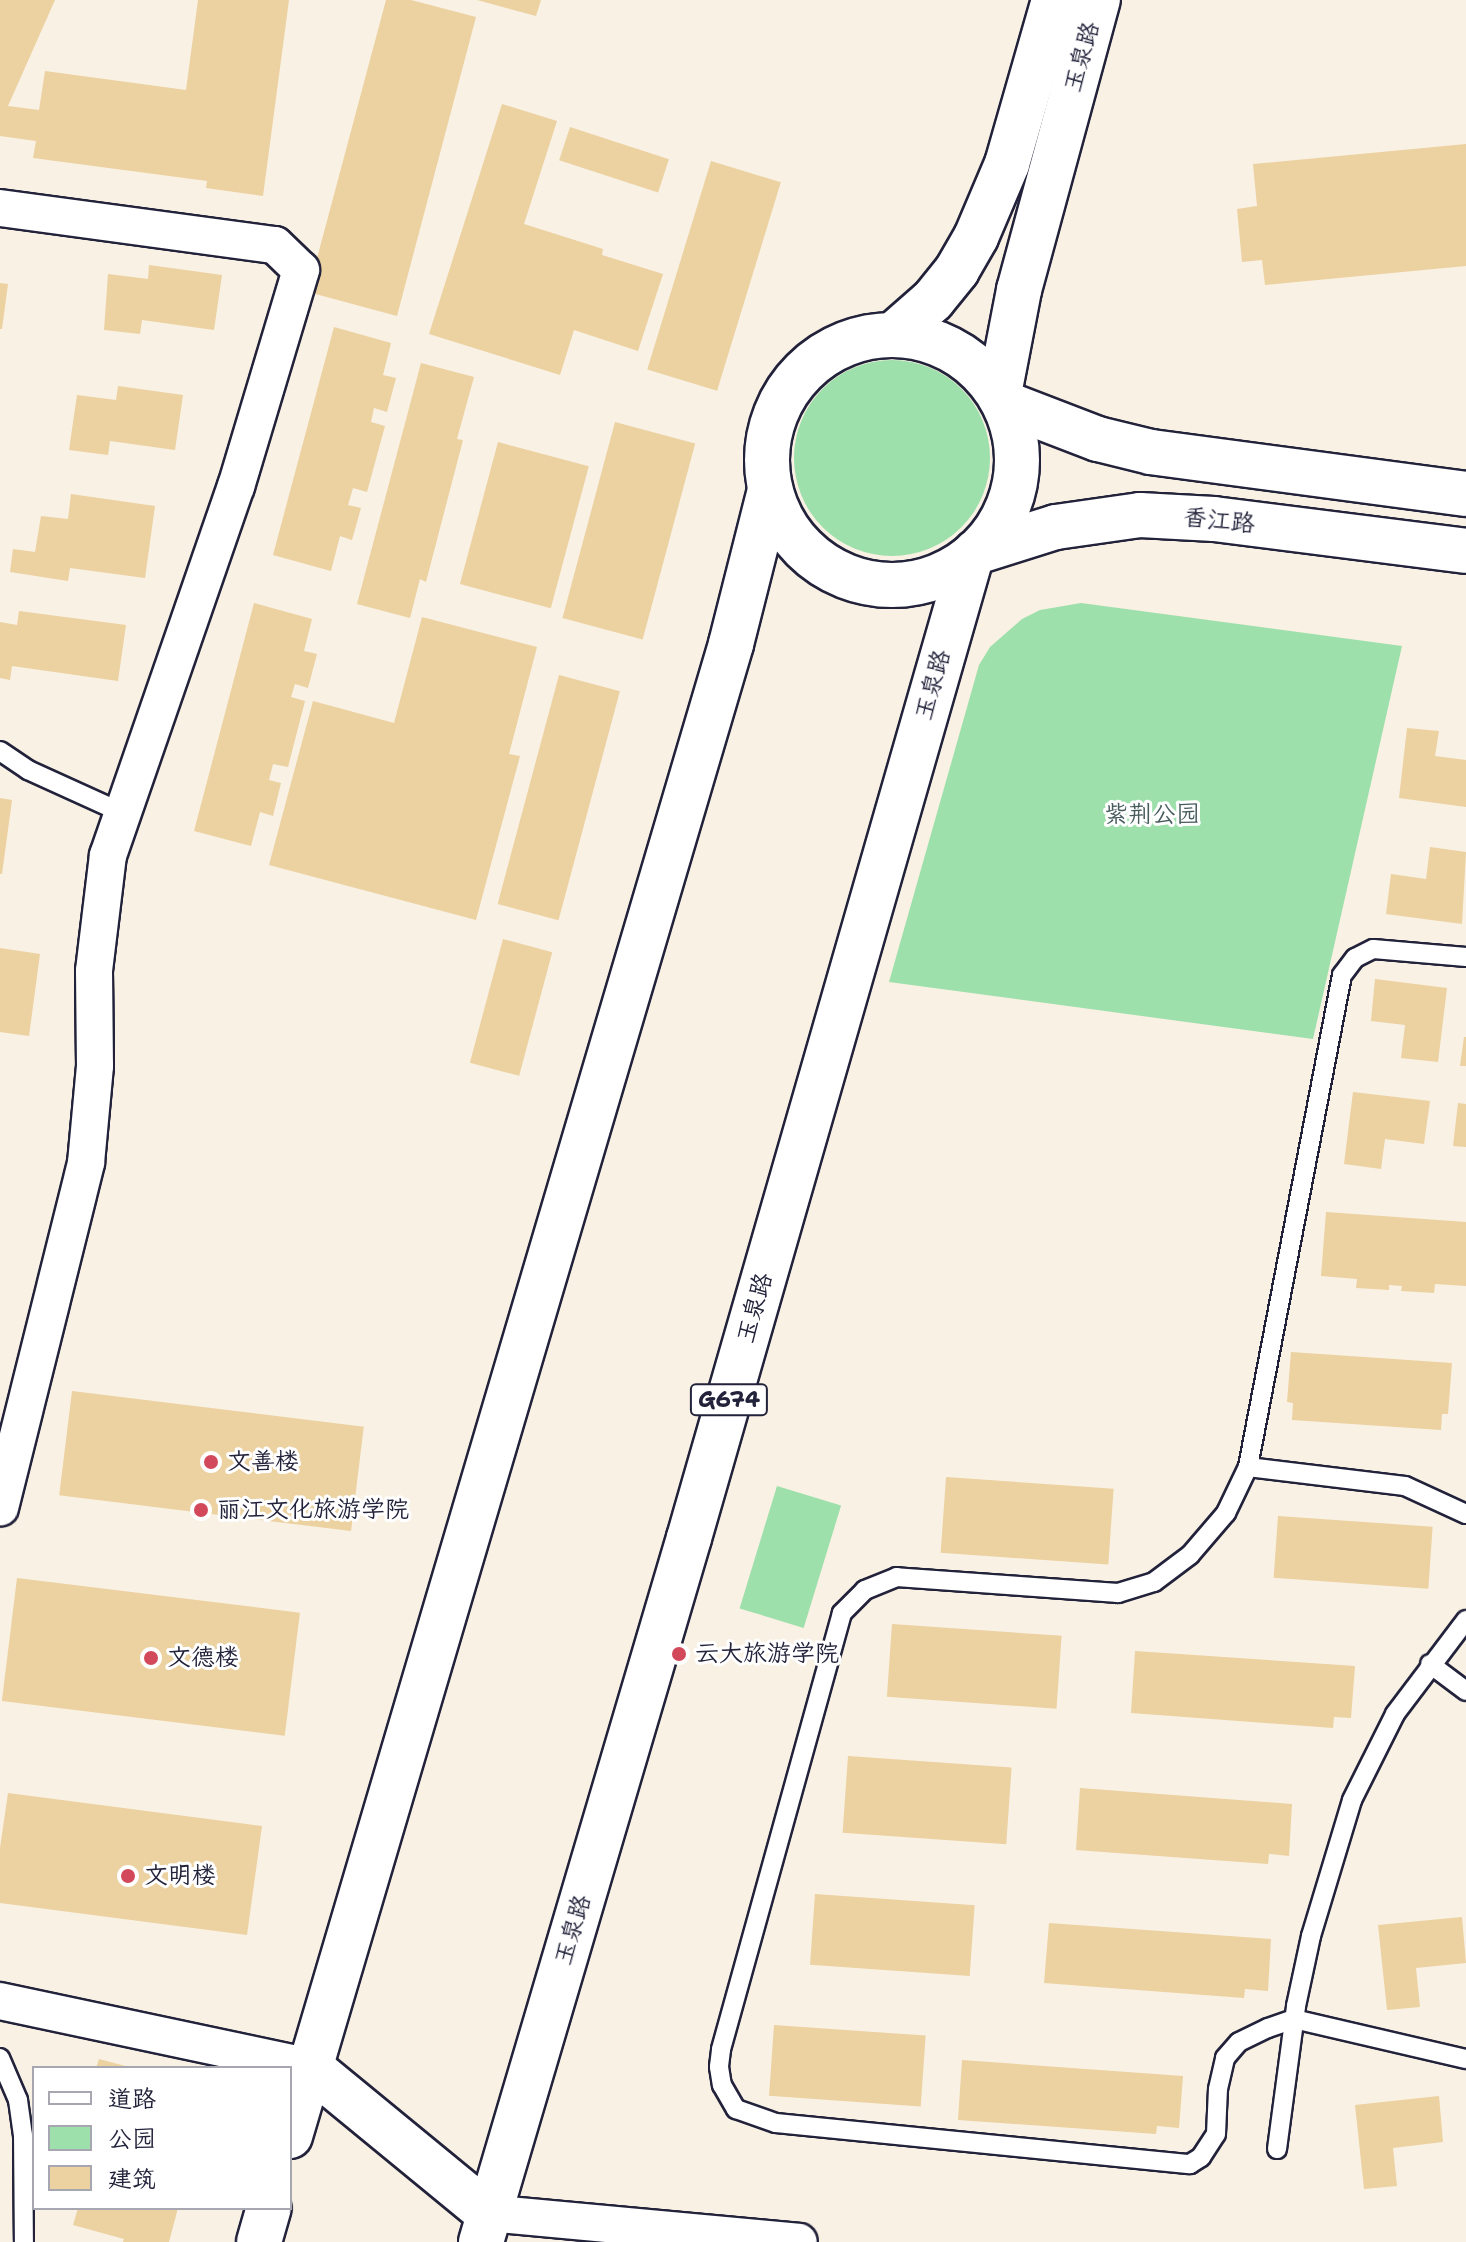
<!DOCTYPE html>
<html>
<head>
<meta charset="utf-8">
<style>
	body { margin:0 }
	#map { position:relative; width:1466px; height:2242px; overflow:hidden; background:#f9f1e3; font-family:"Shantell Sans","LXGW WenKai TC",sans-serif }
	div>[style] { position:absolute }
	.green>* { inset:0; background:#9ee0ab; transform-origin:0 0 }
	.round { border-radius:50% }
	.building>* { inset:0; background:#ecd1a1; transform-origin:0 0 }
	.roads { filter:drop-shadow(2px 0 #22223b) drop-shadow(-2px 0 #22223b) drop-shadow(0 2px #22223b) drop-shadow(0 -2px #22223b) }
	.lane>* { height:18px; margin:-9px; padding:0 9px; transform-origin:9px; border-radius:9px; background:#fff }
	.street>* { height:36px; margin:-18px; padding:0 18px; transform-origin:18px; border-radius:18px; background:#fff }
	.secondary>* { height:44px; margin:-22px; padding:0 22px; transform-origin:22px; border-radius:22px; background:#fff }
	.primary>* { height:44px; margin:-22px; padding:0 22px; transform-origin:22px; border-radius:22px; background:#fff }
	.primary>.ring { margin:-22px; padding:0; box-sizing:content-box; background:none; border:44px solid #fff; border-radius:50% }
	.highway>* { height:44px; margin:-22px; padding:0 22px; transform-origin:22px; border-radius:22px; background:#fff }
	.dots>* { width:22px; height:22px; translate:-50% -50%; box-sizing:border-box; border:4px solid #fff; border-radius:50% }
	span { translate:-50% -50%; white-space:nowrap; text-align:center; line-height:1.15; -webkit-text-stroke:6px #fff; paint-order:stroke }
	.shield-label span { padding:2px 6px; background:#fff; border:2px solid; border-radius:6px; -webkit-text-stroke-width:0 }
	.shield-label { font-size:22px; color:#22223b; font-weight:700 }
	.street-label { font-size:24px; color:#22223b }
	.park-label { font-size:24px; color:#475b5d }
	.poi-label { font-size:24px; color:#22223b }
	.left { translate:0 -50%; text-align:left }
	.legend { position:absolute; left:32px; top:2066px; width:260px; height:144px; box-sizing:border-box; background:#fff; border:2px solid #a7a7b1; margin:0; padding:10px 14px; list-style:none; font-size:24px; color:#22223b }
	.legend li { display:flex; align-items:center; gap:16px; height:40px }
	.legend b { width:40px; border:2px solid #a7a7b1 }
</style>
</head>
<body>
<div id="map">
	<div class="green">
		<i class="round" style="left:794px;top:360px;width:196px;height:196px"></i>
		<i style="clip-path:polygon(1081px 603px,1402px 646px,1313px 1039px,889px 982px,979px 665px,990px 647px,1022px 619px,1040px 610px)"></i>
		<i style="left:777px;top:1486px;width:67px;height:128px;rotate:17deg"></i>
	</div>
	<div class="building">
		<i style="clip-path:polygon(0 0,55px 0,8px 106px,39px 110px,45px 71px,186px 90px,198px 0,289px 0,263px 196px,206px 188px,207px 181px,33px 158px,36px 141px,0 136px)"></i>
		<i style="clip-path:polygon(386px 0,411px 0,476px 17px,397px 316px,308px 292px)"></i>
		<i style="clip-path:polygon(477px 0,541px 0,536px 16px)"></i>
		<i style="clip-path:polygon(502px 104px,557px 121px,524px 224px,603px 249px,602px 255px,663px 274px,638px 351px,574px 330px,560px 375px,429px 334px)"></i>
		<i style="left:570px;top:127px;width:104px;height:35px;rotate:18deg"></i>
		<i style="clip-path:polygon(1466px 144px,1466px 266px,1265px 285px,1262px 260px,1242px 262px,1237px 209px,1257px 206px,1253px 164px)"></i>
		<i style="left:711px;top:161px;width:73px;height:218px;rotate:17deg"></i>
		<i style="clip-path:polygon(149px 265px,222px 275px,214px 330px,142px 320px,140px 334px,104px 330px,108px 274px,148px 279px)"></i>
		<i style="clip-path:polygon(0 283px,8px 284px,2px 329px,0 329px)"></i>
		<i style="clip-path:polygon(334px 327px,391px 343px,383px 375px,396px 378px,387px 412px,374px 408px,371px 422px,385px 426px,367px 492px,353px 488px,348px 505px,361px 508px,352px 540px,340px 536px,331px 571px,273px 555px)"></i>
		<i style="clip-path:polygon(421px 363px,474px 377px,457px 439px,463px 440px,426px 582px,420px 579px,410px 618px,357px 604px)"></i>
		<i style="clip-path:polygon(118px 386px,183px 395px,175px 450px,110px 441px,108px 455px,69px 450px,77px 395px,116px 400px)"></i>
		<i style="left:615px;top:422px;width:83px;height:203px;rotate:15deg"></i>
		<i style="left:498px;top:442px;width:94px;height:147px;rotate:15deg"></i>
		<i style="clip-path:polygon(71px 494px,155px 506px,145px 578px,70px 568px,68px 581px,10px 572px,13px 549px,35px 552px,41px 516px,68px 519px)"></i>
		<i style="clip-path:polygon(254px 603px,312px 619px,304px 651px,317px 654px,308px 688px,295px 684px,291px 697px,305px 701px,288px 767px,273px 764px,269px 780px,281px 783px,273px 816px,260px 812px,251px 846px,194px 831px)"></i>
		<i style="clip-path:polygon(19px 611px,126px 625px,118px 681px,12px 666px,10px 680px,0 678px,0 622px,17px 625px)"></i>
		<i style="clip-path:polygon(422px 617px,537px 647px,509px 754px,520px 756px,476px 920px,269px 865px,313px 701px,394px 723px)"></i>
		<i style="left:559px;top:675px;width:63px;height:237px;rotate:15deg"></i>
		<i style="clip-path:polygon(1407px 728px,1439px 731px,1435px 756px,1466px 760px,1466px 807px,1399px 798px)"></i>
		<i style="clip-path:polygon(0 798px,12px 800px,2px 874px,0 874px)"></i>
		<i style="clip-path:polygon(1430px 847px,1466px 852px,1462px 924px,1386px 914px,1391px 874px,1426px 879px)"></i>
		<i style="left:503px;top:939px;width:51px;height:128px;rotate:15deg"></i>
		<i style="clip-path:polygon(0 948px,40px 954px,29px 1036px,0 1032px)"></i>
		<i style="clip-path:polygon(1375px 979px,1447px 988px,1438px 1062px,1401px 1058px,1405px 1025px,1371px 1021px)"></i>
		<i style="clip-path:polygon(1464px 1037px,1466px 1037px,1466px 1066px,1460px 1066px)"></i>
		<i style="clip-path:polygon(1353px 1092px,1430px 1101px,1424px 1144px,1385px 1139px,1381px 1169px,1344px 1164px)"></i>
		<i style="clip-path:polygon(1458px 1103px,1466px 1104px,1466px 1147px,1453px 1146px)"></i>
		<i style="clip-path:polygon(1326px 1212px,1466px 1222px,1466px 1286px,1435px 1284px,1434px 1293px,1401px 1291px,1402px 1286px,1389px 1285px,1389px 1290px,1356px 1288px,1357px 1279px,1321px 1276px)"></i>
		<i style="clip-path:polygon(1291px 1352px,1452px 1363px,1448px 1414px,1442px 1414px,1441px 1430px,1292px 1420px,1293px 1403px,1287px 1402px)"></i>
		<i style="left:72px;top:1391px;width:294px;height:105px;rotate:7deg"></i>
		<i style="left:946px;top:1477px;width:168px;height:76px;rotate:4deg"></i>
		<i style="left:1278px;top:1516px;width:155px;height:62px;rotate:4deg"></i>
		<i style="left:17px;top:1578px;width:285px;height:124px;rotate:7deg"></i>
		<i style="left:892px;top:1624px;width:170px;height:73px;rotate:4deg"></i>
		<i style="clip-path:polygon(1135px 1651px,1355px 1666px,1351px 1718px,1334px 1717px,1333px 1728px,1131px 1713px)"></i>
		<i style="left:848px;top:1756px;width:164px;height:77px;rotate:4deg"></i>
		<i style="clip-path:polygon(1080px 1788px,1292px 1804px,1289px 1856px,1269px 1854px,1268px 1864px,1076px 1850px)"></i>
		<i style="clip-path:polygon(8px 1793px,262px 1826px,247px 1935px,0 1903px,0 1848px)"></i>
		<i style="left:815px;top:1894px;width:160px;height:71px;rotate:4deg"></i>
		<i style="clip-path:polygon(1462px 1917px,1466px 1963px,1416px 1968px,1420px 2007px,1387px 2010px,1378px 1925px)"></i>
		<i style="clip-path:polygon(1049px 1923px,1271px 1939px,1268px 1991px,1245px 1989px,1244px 1998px,1044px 1983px)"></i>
		<i style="left:774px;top:2025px;width:152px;height:71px;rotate:4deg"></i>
		<i style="clip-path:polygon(99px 2059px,129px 2067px,129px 2068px,96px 2068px)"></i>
		<i style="clip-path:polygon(962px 2060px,1183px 2076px,1179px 2128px,1157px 2126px,1156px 2134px,958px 2120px)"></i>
		<i style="clip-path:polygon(1439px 2096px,1443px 2142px,1393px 2148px,1397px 2186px,1364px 2189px,1355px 2105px)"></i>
		<i style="clip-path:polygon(78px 2208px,178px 2208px,169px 2242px,123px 2242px,124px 2239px,73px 2225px)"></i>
	</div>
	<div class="roads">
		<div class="lane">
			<i style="left:0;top:751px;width:34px;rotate:34deg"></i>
			<i style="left:28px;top:770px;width:104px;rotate:24.4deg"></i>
			<i style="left:1466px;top:957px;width:93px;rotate:-175.1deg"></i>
			<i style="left:1373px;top:949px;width:20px;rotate:153deg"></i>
			<i style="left:1355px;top:958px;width:21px;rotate:127deg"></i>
			<i style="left:1342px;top:975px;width:501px;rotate:100.82deg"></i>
			<i style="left:1248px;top:1467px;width:51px;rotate:115.6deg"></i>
			<i style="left:1226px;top:1513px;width:55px;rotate:130.6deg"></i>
			<i style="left:1190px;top:1555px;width:45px;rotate:143.1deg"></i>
			<i style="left:1154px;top:1582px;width:38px;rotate:163deg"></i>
			<i style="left:1118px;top:1593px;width:222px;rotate:-175.9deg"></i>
			<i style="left:897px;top:1577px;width:35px;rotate:158deg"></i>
			<i style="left:865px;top:1590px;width:33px;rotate:135deg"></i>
			<i style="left:842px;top:1613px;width:453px;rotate:105.5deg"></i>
			<i style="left:721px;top:2050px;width:17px;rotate:97deg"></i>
			<i style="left:719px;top:2067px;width:18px;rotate:81deg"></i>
			<i style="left:722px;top:2085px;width:28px;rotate:60deg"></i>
			<i style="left:736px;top:2109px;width:42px;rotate:19.3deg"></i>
			<i style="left:776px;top:2123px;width:416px;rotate:5.7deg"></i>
			<i style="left:1190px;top:2164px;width:13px;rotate:-32deg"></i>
			<i style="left:1201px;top:2157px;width:27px;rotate:-57deg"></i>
			<i style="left:1216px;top:2134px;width:45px;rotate:-87.5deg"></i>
			<i style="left:1218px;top:2089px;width:32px;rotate:-77deg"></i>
			<i style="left:1225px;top:2058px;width:21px;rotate:-49deg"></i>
			<i style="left:1239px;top:2042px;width:32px;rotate:-26deg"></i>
			<i style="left:1268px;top:2028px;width:28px;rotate:-19deg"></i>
			<i style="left:1294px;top:2019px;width:177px;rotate:13.1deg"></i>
			<i style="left:1248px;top:1467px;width:158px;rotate:6.9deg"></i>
			<i style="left:1405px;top:1486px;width:67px;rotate:24.7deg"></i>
			<i style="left:1430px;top:1664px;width:45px;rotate:36.9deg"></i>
			<i style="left:0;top:2058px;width:46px;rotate:66.8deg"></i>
			<i style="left:18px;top:2100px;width:35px;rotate:82deg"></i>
			<i style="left:23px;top:2135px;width:107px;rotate:89.5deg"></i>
			<i style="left:1277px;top:2149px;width:144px;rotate:-82.4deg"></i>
			<i style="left:1296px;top:2006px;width:72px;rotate:-77.9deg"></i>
			<i style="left:1311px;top:1936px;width:142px;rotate:-73.2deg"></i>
			<i style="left:1352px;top:1800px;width:96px;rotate:-63.4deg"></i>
			<i style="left:1395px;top:1714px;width:118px;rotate:-52.9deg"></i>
		</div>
		<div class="street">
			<i style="left:0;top:208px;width:277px;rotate:7.7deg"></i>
			<i style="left:275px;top:245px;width:36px;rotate:44deg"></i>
			<i style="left:301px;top:270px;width:226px;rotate:106.7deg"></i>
			<i style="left:236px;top:486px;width:391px;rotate:109.1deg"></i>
			<i style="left:108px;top:855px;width:117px;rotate:96.9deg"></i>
			<i style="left:94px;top:971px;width:95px;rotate:89.4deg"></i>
			<i style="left:95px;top:1066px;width:97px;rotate:95.3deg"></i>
			<i style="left:86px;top:1163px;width:355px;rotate:104deg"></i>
			<i style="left:0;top:2001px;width:317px;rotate:12deg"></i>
			<i style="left:488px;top:2213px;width:312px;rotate:5.3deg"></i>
		</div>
		<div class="secondary">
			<i style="left:893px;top:335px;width:53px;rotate:-41.2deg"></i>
			<i style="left:933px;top:300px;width:38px;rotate:-51deg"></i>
			<i style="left:957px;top:270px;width:38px;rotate:-60deg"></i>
			<i style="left:976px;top:237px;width:79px;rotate:-67deg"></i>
			<i style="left:1007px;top:164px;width:171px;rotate:-74deg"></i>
			<i style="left:999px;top:394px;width:106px;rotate:-79.1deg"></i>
			<i style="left:1019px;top:290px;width:301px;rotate:-74.8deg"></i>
		</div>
		<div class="primary">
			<i class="ring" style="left:767px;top:335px;width:206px;height:206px"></i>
			<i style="left:1004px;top:403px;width:101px;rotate:21deg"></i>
			<i style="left:1098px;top:439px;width:55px;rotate:13.8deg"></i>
			<i style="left:1151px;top:452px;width:318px;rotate:7.6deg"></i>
			<i style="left:976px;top:552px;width:84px;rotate:-17.4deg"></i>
			<i style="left:1056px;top:527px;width:85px;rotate:-8.1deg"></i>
			<i style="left:1140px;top:515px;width:74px;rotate:3.1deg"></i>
			<i style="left:1214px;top:519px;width:254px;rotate:7.2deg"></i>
		</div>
		<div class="highway">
			<i style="left:310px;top:2067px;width:230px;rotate:39.4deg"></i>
			<i style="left:290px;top:2136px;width:1556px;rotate:-73.53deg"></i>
			<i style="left:731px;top:644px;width:159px;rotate:-75.8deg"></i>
			<i style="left:259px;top:2242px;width:35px;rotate:-74deg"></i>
			<i style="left:481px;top:2242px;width:734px;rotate:-73.54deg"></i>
			<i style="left:689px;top:1538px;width:1021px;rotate:-73.96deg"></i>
		</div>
	</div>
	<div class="dots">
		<i style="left:211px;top:1462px;background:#d1495b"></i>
		<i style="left:201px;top:1510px;background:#d1495b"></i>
		<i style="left:679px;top:1654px;background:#d1495b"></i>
		<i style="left:151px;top:1658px;background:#d1495b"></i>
		<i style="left:128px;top:1876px;background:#d1495b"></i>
	</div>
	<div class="shield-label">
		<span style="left:729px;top:1400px">G674</span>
	</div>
	<div class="street-label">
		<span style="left:1082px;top:57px;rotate:-74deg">玉泉路</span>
		<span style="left:1219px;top:521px;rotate:6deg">香江路</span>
		<span style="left:933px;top:685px;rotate:-74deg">玉泉路</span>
		<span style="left:755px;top:1308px;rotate:-74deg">玉泉路</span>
		<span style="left:573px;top:1930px;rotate:-73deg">玉泉路</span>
	</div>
	<div class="park-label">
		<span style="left:1152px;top:815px">紫荆公园</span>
	</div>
	<div class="poi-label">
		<span class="left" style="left:227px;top:1462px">文善楼</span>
		<span class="left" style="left:217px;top:1510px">丽江文化旅游学院</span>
		<span class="left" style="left:695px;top:1654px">云大旅游学院</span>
		<span class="left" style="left:167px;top:1658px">文德楼</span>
		<span class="left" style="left:144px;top:1876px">文明楼</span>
	</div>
	<ul class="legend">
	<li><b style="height:10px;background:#fff"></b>道路</li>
	<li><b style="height:22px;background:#9ee0ab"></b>公园</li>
	<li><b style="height:22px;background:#ecd1a1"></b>建筑</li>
	</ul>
</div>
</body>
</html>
